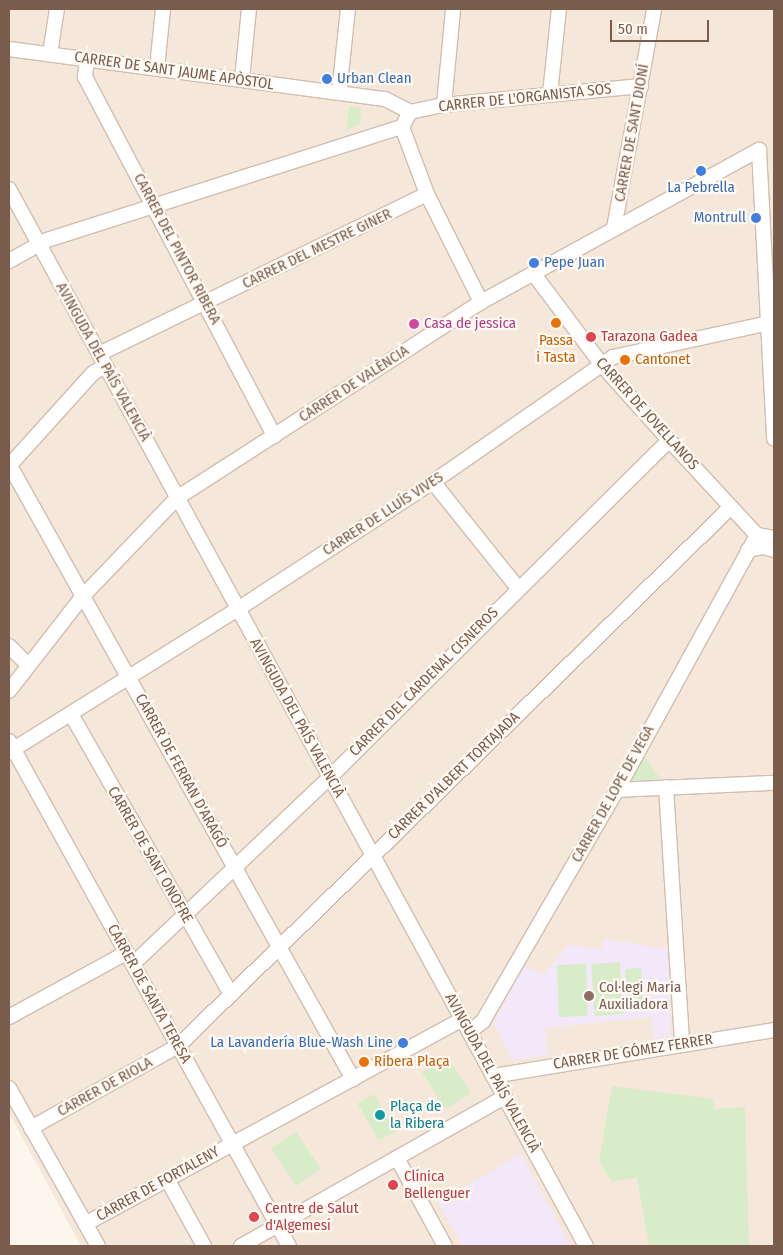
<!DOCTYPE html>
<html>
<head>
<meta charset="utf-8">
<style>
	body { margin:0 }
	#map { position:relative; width:783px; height:1255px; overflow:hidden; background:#fdf6ec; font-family:"Fira Sans Condensed",sans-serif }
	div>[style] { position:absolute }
	.residential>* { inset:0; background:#f5e8da }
	.education>* { inset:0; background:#f3e8fa }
	.green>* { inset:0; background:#d8ecc9; transform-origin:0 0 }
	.roads { filter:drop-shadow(1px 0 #d1beb0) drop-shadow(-1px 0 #d1beb0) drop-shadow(0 1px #d1beb0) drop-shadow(0 -1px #d1beb0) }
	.minor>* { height:14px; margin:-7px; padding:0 7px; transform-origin:7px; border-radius:7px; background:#fff }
	.dots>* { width:14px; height:14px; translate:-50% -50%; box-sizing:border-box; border:2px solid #fffaf3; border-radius:50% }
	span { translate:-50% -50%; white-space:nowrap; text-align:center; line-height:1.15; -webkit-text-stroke:4.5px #fffaf3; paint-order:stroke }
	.street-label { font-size:15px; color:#7a5c4d }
	.shop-label { font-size:15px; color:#366cbe }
	.left { translate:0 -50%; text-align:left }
	.right { translate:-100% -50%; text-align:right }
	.hotel-label { font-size:15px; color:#b23c85 }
	.health-label { font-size:15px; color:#be3a42 }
	.food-label { font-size:15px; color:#c56008 }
	.education-label { font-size:15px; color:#785e54 }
	.culture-label { font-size:15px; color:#0d838f }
	.frame { position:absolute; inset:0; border:10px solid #7a5c4d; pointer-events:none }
	.scale { position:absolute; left:610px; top:20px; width:99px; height:22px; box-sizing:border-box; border:2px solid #7a5c4d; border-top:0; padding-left:6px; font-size:15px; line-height:18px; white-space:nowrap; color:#7a5c4d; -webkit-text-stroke:4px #fffaf3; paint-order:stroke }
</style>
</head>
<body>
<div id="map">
	<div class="residential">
		<i style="clip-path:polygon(9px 9px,774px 9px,774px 1246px,81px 1246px,9px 1113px)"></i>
	</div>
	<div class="education">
		<i style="clip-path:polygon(604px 939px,667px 949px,671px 1037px,654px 1039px,652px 1017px,545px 1028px,548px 1055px,511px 1060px,494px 1022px,524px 966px,543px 975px,569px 945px,602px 949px)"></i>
		<i style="clip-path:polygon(521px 1154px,570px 1246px,463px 1246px,438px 1202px)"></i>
	</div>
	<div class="green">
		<i style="clip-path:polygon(349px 106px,361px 108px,360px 124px,346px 131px)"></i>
		<i style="clip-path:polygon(639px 749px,666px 787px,617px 790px)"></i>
		<i style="left:620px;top:962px;width:52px;height:29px;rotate:86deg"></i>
		<i style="left:586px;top:964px;width:52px;height:29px;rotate:88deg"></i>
		<i style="left:641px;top:968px;width:37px;height:16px;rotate:87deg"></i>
		<i style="left:447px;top:1056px;width:44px;height:30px;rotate:57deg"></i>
		<i style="clip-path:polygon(612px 1086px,713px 1099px,714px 1109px,745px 1107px,749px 1246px,649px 1246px,637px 1177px,612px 1182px,599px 1161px)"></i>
		<i style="left:374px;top:1094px;width:43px;height:19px;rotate:60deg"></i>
		<i style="left:296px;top:1132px;width:45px;height:30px;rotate:56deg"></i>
	</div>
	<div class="roads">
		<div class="minor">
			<i style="left:9px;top:49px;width:379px;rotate:7.6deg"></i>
			<i style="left:385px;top:99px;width:28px;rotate:27deg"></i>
			<i style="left:50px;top:54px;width:46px;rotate:-81.2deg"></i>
			<i style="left:87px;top:60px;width:17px;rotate:97deg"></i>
			<i style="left:85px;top:77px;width:406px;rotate:62.2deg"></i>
			<i style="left:157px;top:68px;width:59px;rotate:-84.2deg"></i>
			<i style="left:242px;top:79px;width:70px;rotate:-84.3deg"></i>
			<i style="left:339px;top:93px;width:84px;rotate:-83.9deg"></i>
			<i style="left:550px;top:94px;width:85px;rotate:-84deg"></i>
			<i style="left:444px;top:105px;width:96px;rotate:-84.6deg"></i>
			<i style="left:410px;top:112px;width:35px;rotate:-12deg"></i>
			<i style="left:444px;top:105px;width:198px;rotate:-5.5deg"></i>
			<i style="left:402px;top:127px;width:72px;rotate:69.5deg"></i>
			<i style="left:427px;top:194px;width:121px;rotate:63.4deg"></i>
			<i style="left:9px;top:189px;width:1204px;rotate:61.37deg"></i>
			<i style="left:614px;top:228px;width:223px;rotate:-79.6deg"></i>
			<i style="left:9px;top:261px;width:43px;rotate:-28.9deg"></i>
			<i style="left:47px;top:240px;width:373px;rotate:-17.7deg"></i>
			<i style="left:402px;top:127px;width:17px;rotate:-62deg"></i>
			<i style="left:533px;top:273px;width:115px;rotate:53.1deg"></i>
			<i style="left:602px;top:365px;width:101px;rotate:48.2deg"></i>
			<i style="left:669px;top:440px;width:129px;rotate:47.2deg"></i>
			<i style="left:757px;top:535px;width:17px;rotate:10deg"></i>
			<i style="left:99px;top:354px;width:365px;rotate:-26deg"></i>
			<i style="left:9px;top:464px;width:705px;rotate:60.78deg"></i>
			<i style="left:9px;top:466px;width:125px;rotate:-47.9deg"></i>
			<i style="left:93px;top:373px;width:14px;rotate:-30deg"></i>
			<i style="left:433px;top:482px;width:136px;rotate:51.3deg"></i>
			<i style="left:748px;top:550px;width:16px;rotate:-11deg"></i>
			<i style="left:764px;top:547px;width:10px;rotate:17deg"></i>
			<i style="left:9px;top:646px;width:27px;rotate:45deg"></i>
			<i style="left:9px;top:691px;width:120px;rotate:-52.1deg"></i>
			<i style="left:83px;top:596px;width:136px;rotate:-46.2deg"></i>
			<i style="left:177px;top:498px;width:362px;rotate:-32.8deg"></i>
			<i style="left:481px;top:302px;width:317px;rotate:-28.7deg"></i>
			<i style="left:759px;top:150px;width:289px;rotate:87deg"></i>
			<i style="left:71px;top:714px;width:323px;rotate:60.3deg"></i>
			<i style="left:9px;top:741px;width:577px;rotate:60.99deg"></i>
			<i style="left:9px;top:752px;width:270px;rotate:-32deg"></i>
			<i style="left:238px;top:609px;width:233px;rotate:-33.1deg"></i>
			<i style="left:433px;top:482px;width:219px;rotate:-34.8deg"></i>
			<i style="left:613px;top:357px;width:165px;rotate:-12.3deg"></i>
			<i style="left:666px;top:787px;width:256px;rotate:86.4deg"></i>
			<i style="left:617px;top:790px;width:157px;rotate:-2.6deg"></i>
			<i style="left:133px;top:964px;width:272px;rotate:-43.5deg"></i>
			<i style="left:330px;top:777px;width:478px;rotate:-44.8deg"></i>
			<i style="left:9px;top:1017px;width:133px;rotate:-28.7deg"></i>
			<i style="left:469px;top:1032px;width:18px;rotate:-38deg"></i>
			<i style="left:483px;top:1021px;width:267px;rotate:-59.9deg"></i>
			<i style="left:617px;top:790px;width:291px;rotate:-61.2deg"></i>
			<i style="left:493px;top:1076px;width:285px;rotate:-9.3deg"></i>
			<i style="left:9px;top:1088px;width:181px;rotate:60.6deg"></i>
			<i style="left:31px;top:1128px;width:168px;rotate:-29.2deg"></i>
			<i style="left:178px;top:1046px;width:772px;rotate:-44.27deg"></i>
			<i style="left:397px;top:1158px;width:100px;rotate:61.4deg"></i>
			<i style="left:167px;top:1179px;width:77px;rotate:61.1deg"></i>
			<i style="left:85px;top:1224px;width:429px;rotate:-28.5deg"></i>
			<i style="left:241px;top:1246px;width:302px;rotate:-29.5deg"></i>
		</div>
	</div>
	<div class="dots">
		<i style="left:327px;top:79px;background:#3f7fe0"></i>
		<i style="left:701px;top:171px;background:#3f7fe0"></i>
		<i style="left:756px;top:218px;background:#3f7fe0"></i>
		<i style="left:534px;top:263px;background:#3f7fe0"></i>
		<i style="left:556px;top:323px;background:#e8710a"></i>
		<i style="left:414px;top:324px;background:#d1479c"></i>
		<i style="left:591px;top:337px;background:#e0444e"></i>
		<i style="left:625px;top:360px;background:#e8710a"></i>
		<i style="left:589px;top:996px;background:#8d6e63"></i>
		<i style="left:403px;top:1043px;background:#3f7fe0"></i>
		<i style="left:364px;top:1062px;background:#e8710a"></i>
		<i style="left:380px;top:1115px;background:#0f9aa8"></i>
		<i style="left:393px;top:1185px;background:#e0444e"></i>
		<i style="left:254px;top:1217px;background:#e0444e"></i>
	</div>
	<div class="street-label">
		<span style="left:174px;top:71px;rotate:8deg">CARRER DE SANT JAUME APÒSTOL</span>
		<span style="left:525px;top:98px;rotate:-6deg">CARRER DE L'ORGANISTA SOS</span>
		<span style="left:632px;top:133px;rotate:-80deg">CARRER DE SANT DIONÍ</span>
		<span style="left:177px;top:249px;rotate:62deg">CARRER DEL PINTOR RIBERA</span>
		<span style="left:317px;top:249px;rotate:-26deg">CARRER DEL MESTRE GINER</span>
		<span style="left:103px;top:362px;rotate:61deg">AVINGUDA DEL PAÍS VALENCIÀ</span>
		<span style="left:354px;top:384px;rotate:-33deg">CARRER DE VALÈNCIA</span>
		<span style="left:647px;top:414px;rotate:48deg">CARRER DE JOVELLANOS</span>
		<span style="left:383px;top:514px;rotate:-33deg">CARRER DE LLUÍS VIVES</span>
		<span style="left:424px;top:682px;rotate:-45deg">CARRER DEL CARDENAL CISNEROS</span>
		<span style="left:297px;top:718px;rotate:61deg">AVINGUDA DEL PAÍS VALENCIÀ</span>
		<span style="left:181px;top:771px;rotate:61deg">CARRER DE FERRAN D'ARAGÓ</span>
		<span style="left:454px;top:776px;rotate:-44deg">CARRER D'ALBERT TORTAJADA</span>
		<span style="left:613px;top:794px;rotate:-61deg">CARRER DE LOPE DE VEGA</span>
		<span style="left:150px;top:855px;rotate:60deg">CARRER DE SANT ONOFRE</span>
		<span style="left:149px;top:994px;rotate:61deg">CARRER DE SANTA TERESA</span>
		<span style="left:633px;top:1052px;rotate:-9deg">CARRER DE GÓMEZ FERRER</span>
		<span style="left:492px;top:1073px;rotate:61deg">AVINGUDA DEL PAÍS VALENCIÀ</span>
		<span style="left:105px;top:1087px;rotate:-29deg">CARRER DE RIOLA</span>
		<span style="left:158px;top:1184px;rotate:-29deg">CARRER DE FORTALENY</span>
	</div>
	<div class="shop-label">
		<span class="left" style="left:337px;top:79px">Urban Clean</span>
		<span style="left:701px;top:188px">La Pebrella</span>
		<span class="right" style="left:746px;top:218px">Montrull</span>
		<span class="left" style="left:544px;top:263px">Pepe Juan</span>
		<span class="right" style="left:393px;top:1043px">La Lavandería Blue-Wash Line</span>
	</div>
	<div class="hotel-label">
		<span class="left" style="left:424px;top:324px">Casa de jessica</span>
	</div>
	<div class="health-label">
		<span class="left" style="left:601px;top:337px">Tarazona Gadea</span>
		<span class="left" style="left:404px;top:1185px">Clínica<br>Bellenguer</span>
		<span class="left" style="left:265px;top:1217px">Centre de Salut<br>d'Algemesí</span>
	</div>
	<div class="food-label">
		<span style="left:556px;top:349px">Passa<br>i Tasta</span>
		<span class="left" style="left:635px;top:360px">Cantonet</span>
		<span class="left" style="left:374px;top:1062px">Ribera Plaça</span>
	</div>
	<div class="education-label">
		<span class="left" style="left:599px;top:996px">Col·legi Maria<br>Auxiliadora</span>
	</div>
	<div class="culture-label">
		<span class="left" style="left:390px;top:1115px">Plaça de<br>la Ribera</span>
	</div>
	<div class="frame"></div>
	<div class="scale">50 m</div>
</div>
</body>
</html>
